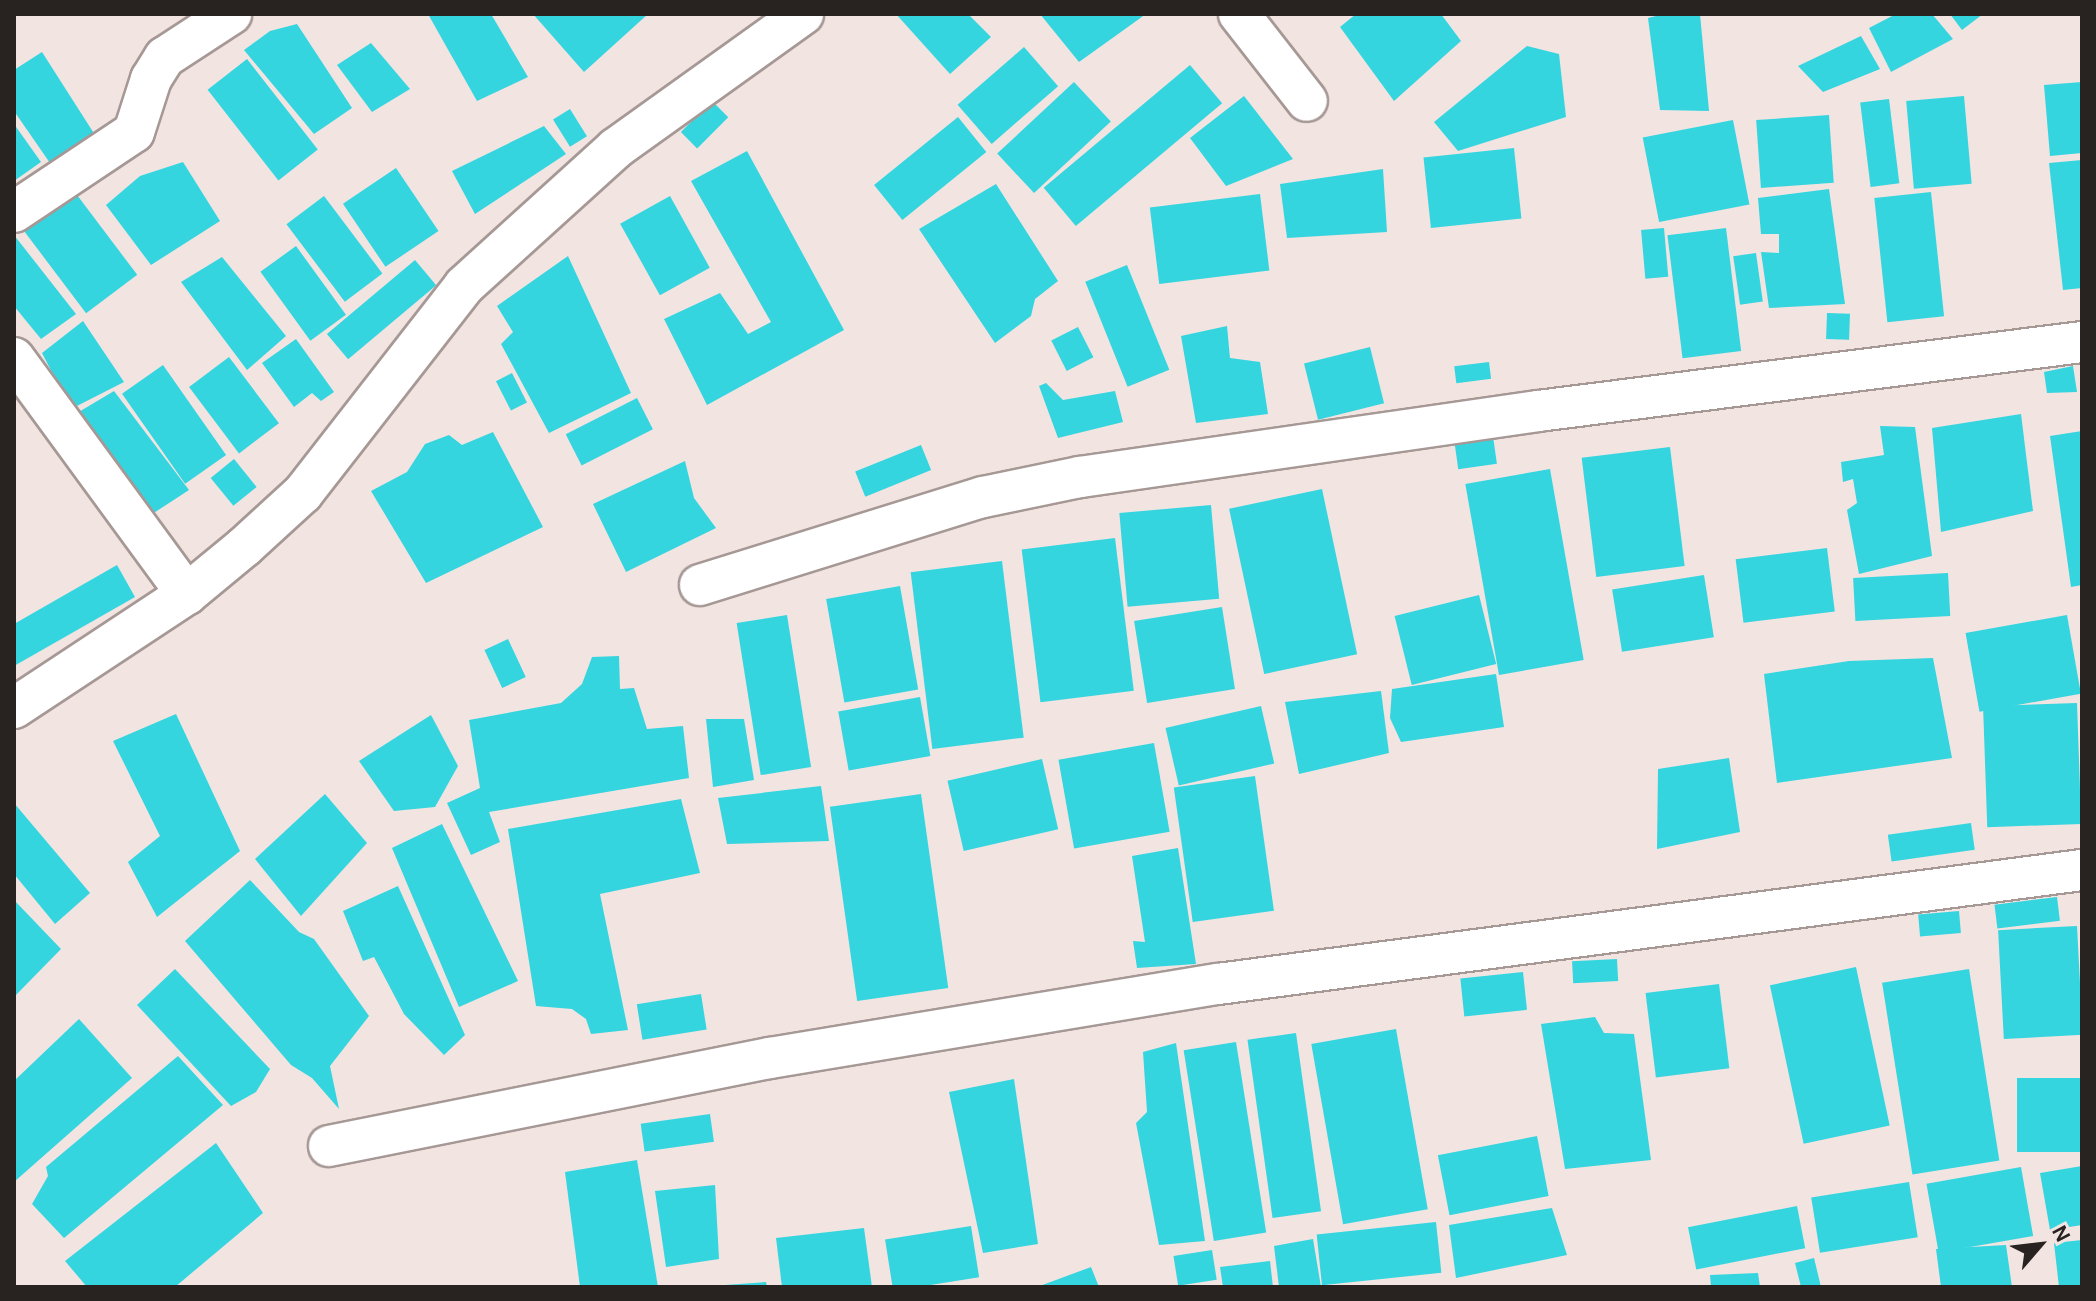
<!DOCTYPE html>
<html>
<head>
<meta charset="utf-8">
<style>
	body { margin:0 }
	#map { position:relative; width:2096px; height:1301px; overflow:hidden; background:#f2e4e1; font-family:Karla,sans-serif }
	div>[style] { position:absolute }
	.building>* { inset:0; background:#34d5df; transform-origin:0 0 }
	.roads { filter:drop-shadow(2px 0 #a69895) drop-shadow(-2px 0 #a69895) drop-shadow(0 2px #a69895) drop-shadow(0 -2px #a69895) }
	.street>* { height:40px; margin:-20px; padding:0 20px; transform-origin:20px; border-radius:20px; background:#fff }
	span { translate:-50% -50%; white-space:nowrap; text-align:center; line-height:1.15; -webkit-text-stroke:6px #f2e4e1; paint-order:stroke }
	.frame { position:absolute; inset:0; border:16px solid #282221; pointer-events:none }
	.north { position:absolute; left:2000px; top:1205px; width:80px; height:80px; -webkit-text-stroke:6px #f2e4e1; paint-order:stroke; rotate:62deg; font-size:22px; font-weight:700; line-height:32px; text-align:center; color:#282221 }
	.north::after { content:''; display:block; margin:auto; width:28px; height:36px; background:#282221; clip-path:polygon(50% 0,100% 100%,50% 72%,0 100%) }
</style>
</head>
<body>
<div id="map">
	<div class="building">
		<i style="clip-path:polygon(428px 14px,491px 14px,528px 77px,477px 101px)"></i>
		<i style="clip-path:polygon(533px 14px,648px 14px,584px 72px)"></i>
		<i style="clip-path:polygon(896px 14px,968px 14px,991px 37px,950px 74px)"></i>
		<i style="clip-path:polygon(1040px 14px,1146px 14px,1079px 62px)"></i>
		<i style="clip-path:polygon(1356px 14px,1441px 14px,1461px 41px,1394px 101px,1340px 27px)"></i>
		<i style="clip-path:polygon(1664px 14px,1700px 14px,1709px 111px,1660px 110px,1648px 18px)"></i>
		<i style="clip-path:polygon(1896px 14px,1932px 14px,1953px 39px,1891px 72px,1869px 28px)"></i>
		<i style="clip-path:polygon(1950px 14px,1983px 14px,1962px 30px)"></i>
		<i style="clip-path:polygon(297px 24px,352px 108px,314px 134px,244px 50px,270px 31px)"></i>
		<i style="clip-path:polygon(1861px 36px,1880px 69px,1823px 92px,1798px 66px)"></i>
		<i style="clip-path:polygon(371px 43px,410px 89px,372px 112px,337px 65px)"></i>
		<i style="clip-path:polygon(1527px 46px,1559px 54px,1566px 117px,1458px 151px,1434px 122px)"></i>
		<i style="left:1024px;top:47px;width:52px;height:88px;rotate:49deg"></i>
		<i style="clip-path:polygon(42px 52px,95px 135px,50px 163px,14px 111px,14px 70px)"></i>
		<i style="left:247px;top:59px;width:115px;height:50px;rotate:52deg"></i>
		<i style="left:1190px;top:65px;width:50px;height:191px;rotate:50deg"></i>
		<i style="left:1074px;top:82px;width:54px;height:105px;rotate:47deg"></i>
		<i style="clip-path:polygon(2082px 82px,2082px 153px,2050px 156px,2044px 85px)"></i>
		<i style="clip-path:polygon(1244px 96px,1293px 159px,1226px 186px,1190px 138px)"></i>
		<i style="left:1964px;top:96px;width:88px;height:58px;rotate:85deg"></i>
		<i style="left:1889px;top:99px;width:85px;height:29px;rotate:83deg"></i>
		<i style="left:712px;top:101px;width:23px;height:44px;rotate:45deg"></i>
		<i style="left:570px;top:109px;width:32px;height:20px;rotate:58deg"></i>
		<i style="left:1829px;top:115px;width:68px;height:73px;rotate:86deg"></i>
		<i style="left:958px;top:117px;width:45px;height:108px;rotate:51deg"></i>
		<i style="left:1733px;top:120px;width:86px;height:92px;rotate:79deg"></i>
		<i style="clip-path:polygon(14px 124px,41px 162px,14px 181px)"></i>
		<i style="clip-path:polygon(544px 126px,566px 154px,475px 214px,452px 171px)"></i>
		<i style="left:1514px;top:148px;width:71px;height:91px;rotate:84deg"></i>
		<i style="clip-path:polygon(747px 151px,844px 330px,707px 405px,664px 319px,720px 293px,748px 334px,771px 322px,691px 181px)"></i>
		<i style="clip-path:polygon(2082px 160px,2082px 288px,2063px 290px,2049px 163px)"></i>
		<i style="clip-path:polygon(183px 162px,220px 221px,151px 265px,106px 205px,140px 176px)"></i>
		<i style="left:396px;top:168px;width:76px;height:64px;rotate:56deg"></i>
		<i style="clip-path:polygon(1383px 169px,1387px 232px,1287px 238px,1280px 184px)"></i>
		<i style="left:68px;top:183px;width:115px;height:64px;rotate:53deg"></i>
		<i style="clip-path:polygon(996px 184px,1058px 281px,1035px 299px,1031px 316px,995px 343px,919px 229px)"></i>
		<i style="clip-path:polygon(1829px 189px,1845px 304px,1769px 308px,1761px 252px,1779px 253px,1779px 234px,1761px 234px,1758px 198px)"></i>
		<i style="left:1931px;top:192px;width:125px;height:57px;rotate:84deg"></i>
		<i style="left:1260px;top:194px;width:77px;height:111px;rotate:83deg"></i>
		<i style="left:324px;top:196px;width:97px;height:47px;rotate:53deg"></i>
		<i style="left:670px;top:196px;width:82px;height:57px;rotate:61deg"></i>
		<i style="left:1664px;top:228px;width:49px;height:23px;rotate:85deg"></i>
		<i style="left:1726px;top:228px;width:124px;height:59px;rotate:83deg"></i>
		<i style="clip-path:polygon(14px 235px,76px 314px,41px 339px,14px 306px)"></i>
		<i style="left:296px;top:246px;width:85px;height:44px;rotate:54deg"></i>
		<i style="left:1756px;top:253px;width:49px;height:23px;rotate:82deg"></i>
		<i style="clip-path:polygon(568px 256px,631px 393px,549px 433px,501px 344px,513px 332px,497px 306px)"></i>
		<i style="clip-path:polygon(222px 257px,286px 336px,247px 370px,181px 282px)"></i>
		<i style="left:415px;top:260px;width:33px;height:115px;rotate:50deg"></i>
		<i style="left:1127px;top:265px;width:113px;height:45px;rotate:68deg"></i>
		<i style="left:1827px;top:313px;width:23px;height:26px;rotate:2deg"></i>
		<i style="clip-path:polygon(83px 321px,124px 382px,71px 409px,42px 353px)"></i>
		<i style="clip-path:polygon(1227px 326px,1230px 358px,1260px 362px,1268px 414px,1196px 423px,1181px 336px)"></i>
		<i style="left:1078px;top:327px;width:34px;height:30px;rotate:63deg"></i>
		<i style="clip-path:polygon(296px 339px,334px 392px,321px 401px,312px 393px,294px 407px,262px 363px)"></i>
		<i style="left:1370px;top:347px;width:58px;height:68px;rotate:76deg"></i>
		<i style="left:229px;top:357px;width:83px;height:50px;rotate:53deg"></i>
		<i style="left:1489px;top:362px;width:17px;height:35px;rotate:83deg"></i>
		<i style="left:163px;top:365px;width:110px;height:50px;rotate:55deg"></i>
		<i style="clip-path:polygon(2073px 366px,2077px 392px,2047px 393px,2044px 372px)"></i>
		<i style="left:512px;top:373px;width:33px;height:18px;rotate:63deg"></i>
		<i style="clip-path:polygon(1046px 383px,1063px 400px,1115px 391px,1123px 422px,1058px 438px,1039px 386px)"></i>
		<i style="clip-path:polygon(114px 391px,189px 490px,143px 520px,72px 416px)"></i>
		<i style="left:637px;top:398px;width:35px;height:80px;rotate:63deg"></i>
		<i style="clip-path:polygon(2021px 414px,2033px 511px,1941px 532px,1932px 428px)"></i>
		<i style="clip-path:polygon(1880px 426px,1915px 427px,1932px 556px,1859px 574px,1847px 510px,1857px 503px,1853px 479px,1843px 482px,1841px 462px,1884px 455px)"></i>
		<i style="clip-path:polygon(2082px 431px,2082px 585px,2071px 587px,2050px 436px)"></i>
		<i style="clip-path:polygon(493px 432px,543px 527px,426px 583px,371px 491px,407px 472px,425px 444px,449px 435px,462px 445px)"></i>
		<i style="left:1493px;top:436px;width:28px;height:39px;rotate:82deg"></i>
		<i style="left:921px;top:445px;width:27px;height:71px;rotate:68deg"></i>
		<i style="left:1670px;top:447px;width:120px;height:89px;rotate:83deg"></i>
		<i style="left:234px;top:459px;width:36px;height:30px;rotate:51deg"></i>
		<i style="clip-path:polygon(685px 461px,694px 498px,716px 528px,626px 572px,593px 504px)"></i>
		<i style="left:1550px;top:469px;width:194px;height:86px;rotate:80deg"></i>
		<i style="left:1322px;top:489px;width:169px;height:95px;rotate:78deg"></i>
		<i style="left:1211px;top:505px;width:94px;height:92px;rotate:85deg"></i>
		<i style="left:1115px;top:538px;width:154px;height:94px;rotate:83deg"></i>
		<i style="left:1827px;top:548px;width:64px;height:92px;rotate:83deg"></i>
		<i style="left:1002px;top:561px;width:178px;height:92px;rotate:83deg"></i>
		<i style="clip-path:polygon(117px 565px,135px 597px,14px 666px,14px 624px)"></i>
		<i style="left:1948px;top:573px;width:43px;height:95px;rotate:87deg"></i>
		<i style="left:1704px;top:575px;width:63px;height:93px;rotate:81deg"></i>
		<i style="left:900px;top:586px;width:105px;height:75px;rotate:80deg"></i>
		<i style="left:1479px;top:595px;width:71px;height:87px;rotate:76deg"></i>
		<i style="left:1222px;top:607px;width:83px;height:89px;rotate:81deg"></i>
		<i style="left:787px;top:615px;width:154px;height:51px;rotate:81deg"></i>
		<i style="left:2067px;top:615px;width:80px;height:103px;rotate:80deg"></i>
		<i style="left:508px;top:639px;width:42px;height:26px;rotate:65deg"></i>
		<i style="clip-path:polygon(619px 656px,620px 689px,634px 688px,647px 729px,683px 726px,689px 778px,489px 812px,500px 842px,471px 855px,447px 803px,480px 788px,469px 720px,561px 703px,582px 684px,592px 657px)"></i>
		<i style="clip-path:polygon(1933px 658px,1952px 758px,1777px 783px,1764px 674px,1849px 661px)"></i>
		<i style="clip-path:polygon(1496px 674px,1504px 727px,1401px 742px,1390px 718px,1392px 689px)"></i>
		<i style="clip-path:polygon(1381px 691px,1389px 753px,1299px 774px,1285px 702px)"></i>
		<i style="left:920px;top:697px;width:60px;height:83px;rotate:80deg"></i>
		<i style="left:2077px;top:703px;width:121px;height:94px;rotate:88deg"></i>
		<i style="left:1261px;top:706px;width:59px;height:98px;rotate:77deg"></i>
		<i style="clip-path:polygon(176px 714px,240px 851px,157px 917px,128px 862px,160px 836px,113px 741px)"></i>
		<i style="clip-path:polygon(431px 715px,458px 766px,435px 807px,394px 811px,359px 761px)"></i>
		<i style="clip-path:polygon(706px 719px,744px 719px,754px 780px,713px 787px)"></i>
		<i style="left:1154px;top:743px;width:90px;height:97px;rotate:80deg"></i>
		<i style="clip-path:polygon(1729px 758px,1740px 832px,1657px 849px,1658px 769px)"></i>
		<i style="left:1042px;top:759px;width:72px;height:97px;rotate:77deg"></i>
		<i style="left:1255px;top:776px;width:136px;height:82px;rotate:82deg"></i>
		<i style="clip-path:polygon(821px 786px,829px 841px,727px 844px,718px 798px)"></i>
		<i style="clip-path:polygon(325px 794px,367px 843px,301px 916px,255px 859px)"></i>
		<i style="left:921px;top:794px;width:196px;height:92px;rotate:82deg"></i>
		<i style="clip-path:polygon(681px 799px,700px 873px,600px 894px,628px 1030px,591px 1034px,586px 1019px,572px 1009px,536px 1006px,508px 829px)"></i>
		<i style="clip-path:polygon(14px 803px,90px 893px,55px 924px,14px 874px)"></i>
		<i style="left:1971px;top:823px;width:27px;height:84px;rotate:82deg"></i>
		<i style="clip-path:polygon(442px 824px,518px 981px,459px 1007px,392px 848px)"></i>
		<i style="clip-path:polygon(1178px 848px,1196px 964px,1137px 968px,1133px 941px,1145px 942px,1132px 856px)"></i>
		<i style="clip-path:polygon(250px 880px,299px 932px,314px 939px,369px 1016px,330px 1066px,339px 1109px,312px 1078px,291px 1065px,185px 941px)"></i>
		<i style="clip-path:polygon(398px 886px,465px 1035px,444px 1055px,404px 1014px,374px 957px,363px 961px,343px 911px)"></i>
		<i style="left:2057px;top:897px;width:24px;height:63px;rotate:83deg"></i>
		<i style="clip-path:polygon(14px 900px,61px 949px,14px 997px)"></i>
		<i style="left:1959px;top:911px;width:22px;height:41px;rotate:85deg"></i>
		<i style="left:2077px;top:926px;width:109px;height:79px;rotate:87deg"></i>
		<i style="left:1617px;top:959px;width:22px;height:45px;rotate:87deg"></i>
		<i style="left:1856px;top:967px;width:162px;height:88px;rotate:78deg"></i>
		<i style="clip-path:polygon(175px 969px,270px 1069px,256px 1092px,231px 1106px,137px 1005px)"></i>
		<i style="left:1969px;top:969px;width:194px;height:88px;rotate:81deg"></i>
		<i style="left:1523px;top:972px;width:38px;height:63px;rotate:84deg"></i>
		<i style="left:1719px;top:984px;width:85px;height:74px;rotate:83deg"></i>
		<i style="left:701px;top:994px;width:36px;height:65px;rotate:81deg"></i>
		<i style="clip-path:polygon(1595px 1017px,1604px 1033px,1634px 1034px,1651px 1160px,1565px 1169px,1541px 1024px)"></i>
		<i style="clip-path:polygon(79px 1019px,132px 1078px,14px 1182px,14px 1081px)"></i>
		<i style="left:1396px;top:1029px;width:183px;height:86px;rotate:80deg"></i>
		<i style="left:1296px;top:1033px;width:180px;height:49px;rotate:82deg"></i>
		<i style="left:1236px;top:1042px;width:193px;height:53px;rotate:81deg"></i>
		<i style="clip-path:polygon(1176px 1043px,1205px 1241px,1159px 1245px,1136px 1123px,1147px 1112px,1143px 1052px)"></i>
		<i style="clip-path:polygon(178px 1056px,223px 1105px,64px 1238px,32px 1204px,48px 1176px,46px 1167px)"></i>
		<i style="left:2082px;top:1078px;width:74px;height:65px;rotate:90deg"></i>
		<i style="clip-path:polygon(1014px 1079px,1038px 1244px,983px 1253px,949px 1092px)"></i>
		<i style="left:710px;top:1114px;width:28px;height:70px;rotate:82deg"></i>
		<i style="left:1537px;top:1136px;width:61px;height:101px;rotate:79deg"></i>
		<i style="clip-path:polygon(216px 1143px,263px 1213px,175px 1287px,87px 1287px,65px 1261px)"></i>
		<i style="clip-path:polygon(637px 1160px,658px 1287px,580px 1287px,565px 1172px)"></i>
		<i style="clip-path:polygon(2082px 1166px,2082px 1225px,2050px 1230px,2040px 1173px)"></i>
		<i style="left:2021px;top:1167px;width:70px;height:96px;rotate:80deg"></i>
		<i style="left:1909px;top:1182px;width:56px;height:99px;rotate:81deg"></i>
		<i style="clip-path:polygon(715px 1185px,719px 1259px,666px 1267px,655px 1191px)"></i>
		<i style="left:1797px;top:1206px;width:43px;height:111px;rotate:79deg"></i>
		<i style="clip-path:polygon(1552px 1208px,1567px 1255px,1456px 1278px,1449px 1225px)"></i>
		<i style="left:1436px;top:1222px;width:51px;height:120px;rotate:84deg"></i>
		<i style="left:971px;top:1226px;width:52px;height:87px;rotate:81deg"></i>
		<i style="clip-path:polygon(864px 1228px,872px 1287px,782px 1287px,776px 1238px)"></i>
		<i style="clip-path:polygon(1313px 1239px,1321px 1287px,1279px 1287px,1274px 1246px)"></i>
		<i style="clip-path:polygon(2082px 1240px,2082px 1287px,2059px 1287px,2054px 1243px)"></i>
		<i style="clip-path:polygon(2006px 1245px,2012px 1287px,1941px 1287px,1936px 1249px)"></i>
		<i style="left:1212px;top:1250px;width:30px;height:39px;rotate:81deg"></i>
		<i style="clip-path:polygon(1814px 1258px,1821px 1287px,1801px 1287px,1795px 1263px)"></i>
		<i style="clip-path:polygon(1270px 1261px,1273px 1287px,1223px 1287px,1220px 1267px)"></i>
		<i style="clip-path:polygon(1091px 1267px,1099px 1287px,1037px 1287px)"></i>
		<i style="clip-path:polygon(1758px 1273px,1760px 1287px,1711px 1287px,1710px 1275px)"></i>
		<i style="clip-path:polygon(766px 1282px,767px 1287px,725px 1287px,725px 1285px)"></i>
	</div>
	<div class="roads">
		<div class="street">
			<i style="left:1239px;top:14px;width:110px;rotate:52deg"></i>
			<i style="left:14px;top:212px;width:144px;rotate:-33.7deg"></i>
			<i style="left:134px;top:132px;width:56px;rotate:-72.2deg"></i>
			<i style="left:151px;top:79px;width:26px;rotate:-58deg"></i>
			<i style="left:165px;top:57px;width:79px;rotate:-33.1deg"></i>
			<i style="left:14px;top:358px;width:293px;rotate:53.8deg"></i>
			<i style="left:700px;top:585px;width:296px;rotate:-17.3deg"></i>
			<i style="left:983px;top:497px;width:99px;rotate:-11.7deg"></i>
			<i style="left:1080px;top:477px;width:463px;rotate:-8.2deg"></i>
			<i style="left:1538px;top:411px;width:548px;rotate:-7.23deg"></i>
			<i style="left:14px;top:708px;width:207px;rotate:-33.4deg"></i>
			<i style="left:187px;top:594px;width:74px;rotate:-39.5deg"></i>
			<i style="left:244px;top:547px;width:80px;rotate:-42.5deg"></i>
			<i style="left:303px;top:493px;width:262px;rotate:-52.1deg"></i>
			<i style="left:464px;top:286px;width:205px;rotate:-42.2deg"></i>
			<i style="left:616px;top:148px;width:230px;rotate:-35.6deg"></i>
			<i style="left:329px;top:1146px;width:450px;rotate:-11.3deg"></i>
			<i style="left:770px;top:1058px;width:454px;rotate:-9.4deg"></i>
			<i style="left:1218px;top:984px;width:871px;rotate:-7.52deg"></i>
		</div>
	</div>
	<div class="frame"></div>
	<div class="north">N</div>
</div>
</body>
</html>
